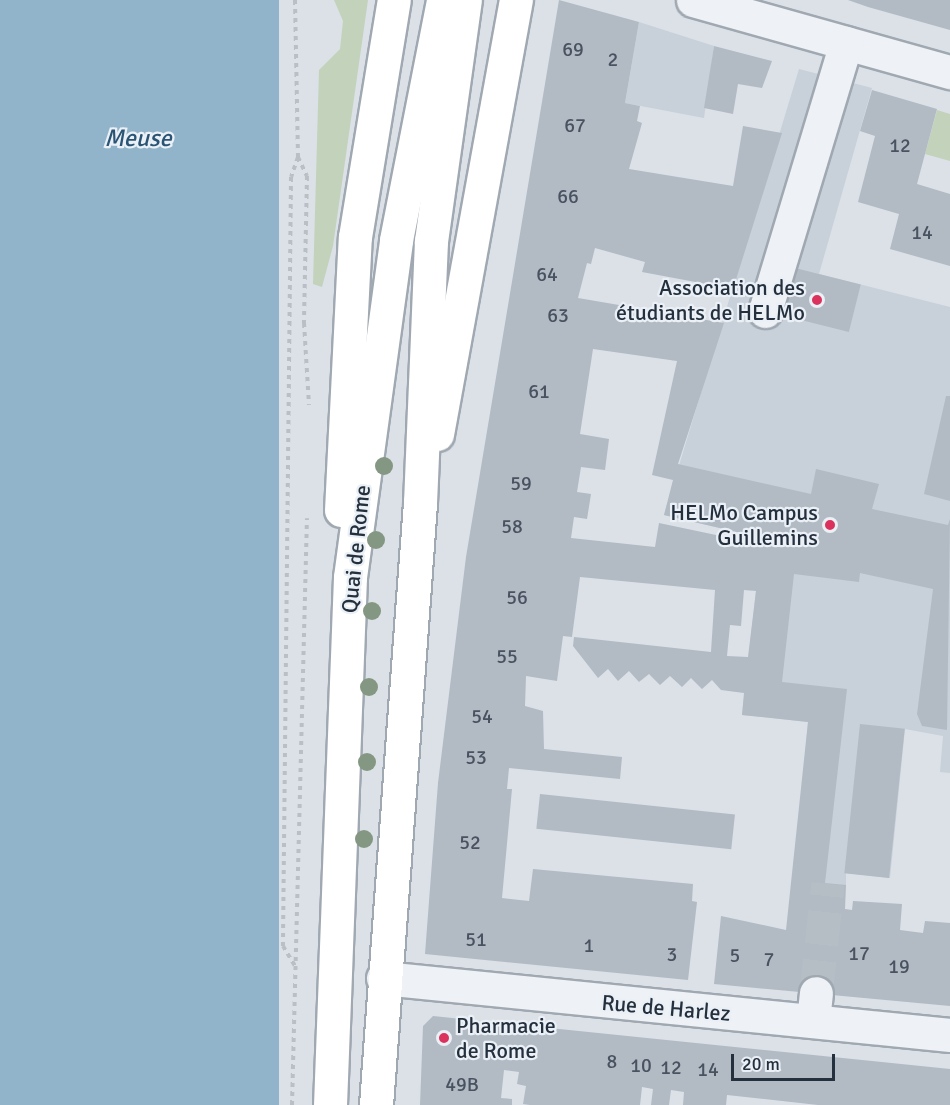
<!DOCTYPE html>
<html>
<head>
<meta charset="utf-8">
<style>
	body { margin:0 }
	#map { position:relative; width:950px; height:1105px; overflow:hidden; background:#dbe1e7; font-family:Signika,sans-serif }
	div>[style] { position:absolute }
	.built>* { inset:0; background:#c8d0d9 }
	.green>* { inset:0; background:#c3d2bb }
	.water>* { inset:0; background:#92b4cb; transform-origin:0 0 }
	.building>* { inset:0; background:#b2bac4; transform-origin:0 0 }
	.minor-tunnel>* { height:33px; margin-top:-16.5px; transform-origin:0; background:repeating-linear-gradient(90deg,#b6bec5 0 33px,transparent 0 49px) }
	.path>* { height:4px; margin-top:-2px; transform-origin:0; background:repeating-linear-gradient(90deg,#b9bfc5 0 4.5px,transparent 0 9px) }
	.roads { filter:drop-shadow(2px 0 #a0a8b1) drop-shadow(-2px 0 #a0a8b1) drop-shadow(0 2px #a0a8b1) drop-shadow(0 -2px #a0a8b1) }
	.minor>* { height:33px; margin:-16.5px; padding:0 16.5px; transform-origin:16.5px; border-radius:16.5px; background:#eef1f5 }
	.major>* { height:33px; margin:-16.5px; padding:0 16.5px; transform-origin:16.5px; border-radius:16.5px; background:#fff }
	.trees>* { width:18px; height:18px; margin:-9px; border-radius:50%; background:#849782 }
	.dots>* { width:16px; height:16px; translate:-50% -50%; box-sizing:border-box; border:3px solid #eaf0f5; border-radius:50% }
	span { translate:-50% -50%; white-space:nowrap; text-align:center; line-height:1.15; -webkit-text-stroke:4.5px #eaf0f5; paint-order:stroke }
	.number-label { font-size:20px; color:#485260 }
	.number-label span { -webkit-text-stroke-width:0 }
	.poi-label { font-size:22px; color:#24303e }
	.right { translate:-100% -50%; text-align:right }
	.left { translate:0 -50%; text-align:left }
	.street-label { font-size:22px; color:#24303e }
	.water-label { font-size:24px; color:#2a5475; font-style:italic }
	.scale { position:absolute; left:731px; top:1054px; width:104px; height:27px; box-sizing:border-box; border:3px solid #24303e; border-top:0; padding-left:8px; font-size:18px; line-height:21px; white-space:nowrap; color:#24303e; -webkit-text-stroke:4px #eaf0f5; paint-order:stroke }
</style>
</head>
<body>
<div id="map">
	<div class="built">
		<i style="clip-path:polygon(639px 22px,714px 46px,704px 118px,625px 103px)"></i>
		<i style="clip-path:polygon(799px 69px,872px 88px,819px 274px,950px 307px,950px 773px,940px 772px,943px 736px,905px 729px,890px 878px,846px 873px,846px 885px,789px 930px,808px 722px,742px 715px,756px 591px,754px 536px,664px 515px)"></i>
	</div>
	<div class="green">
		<i style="clip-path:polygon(334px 0,368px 0,333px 246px,322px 287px,313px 284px,319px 70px,340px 49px,343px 21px)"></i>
		<i style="clip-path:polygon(937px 110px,950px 114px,950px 161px,925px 154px)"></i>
	</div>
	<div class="water">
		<i style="left:0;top:0;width:279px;height:1105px"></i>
	</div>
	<div class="building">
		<i style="clip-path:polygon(evenodd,559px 0,639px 22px,625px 103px,640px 106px,637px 121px,642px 123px,629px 169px,733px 186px,743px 126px,782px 133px,733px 289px,642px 272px,645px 262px,595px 248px,591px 264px,587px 263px,578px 298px,724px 323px,678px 464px,811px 494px,816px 469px,879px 484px,872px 509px,948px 525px,950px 519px,947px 730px,922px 726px,917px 714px,933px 589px,860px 573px,859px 582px,794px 574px,782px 682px,847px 689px,825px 883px,846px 885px,845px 909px,852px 910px,853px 901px,902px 904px,900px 930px,923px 933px,925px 921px,950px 923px,950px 1006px,714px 984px,721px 916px,786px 930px,808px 722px,742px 715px,744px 693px,721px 690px,712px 680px,702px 689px,691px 678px,682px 687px,670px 676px,660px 685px,649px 674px,639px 682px,629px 671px,618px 681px,608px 669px,598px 678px,573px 646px,574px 637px,711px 652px,715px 590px,580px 577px,572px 637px,563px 636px,557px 681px,526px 676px,525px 706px,543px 711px,544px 749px,622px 757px,620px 779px,509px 768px,507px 789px,512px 789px,502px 898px,529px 901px,533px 869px,693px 884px,692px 901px,697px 902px,688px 980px,425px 954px,438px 783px,466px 557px,559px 0,593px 349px,677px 361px,652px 475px,673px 480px,664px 515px,754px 536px,754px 543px,659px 523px,655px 547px,571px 538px,574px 517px,587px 519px,591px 494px,577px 492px,581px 467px,605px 470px,609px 439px,580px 434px,593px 349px,559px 0,744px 590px,756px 591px,748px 657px,727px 656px,730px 625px,741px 626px,744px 590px)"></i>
		<i style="clip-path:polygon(848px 0,950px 0,950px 30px,868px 7px)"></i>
		<i style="clip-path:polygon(714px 46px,772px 61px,762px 88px,738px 84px,733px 114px,704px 108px)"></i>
		<i style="clip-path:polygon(872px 90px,937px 109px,917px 184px,950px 194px,950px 266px,890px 249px,899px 214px,858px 202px,875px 136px,860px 131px)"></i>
		<i style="left:787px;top:266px;width:76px;height:49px;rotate:14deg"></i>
		<i style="clip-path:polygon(946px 396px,950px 396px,950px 501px,924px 494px)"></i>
		<i style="left:860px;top:724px;width:45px;height:150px;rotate:6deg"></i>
		<i style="left:540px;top:794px;width:196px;height:35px;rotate:6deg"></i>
		<i style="clip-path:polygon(433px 1016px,950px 1069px,950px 1105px,818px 1105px,727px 1095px,726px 1105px,683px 1105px,684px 1092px,671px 1090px,669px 1105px,651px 1105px,653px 1089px,642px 1087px,640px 1105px,530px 1105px,523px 1104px,526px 1086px,517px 1084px,519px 1072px,504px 1070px,501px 1098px,512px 1099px,512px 1105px,420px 1105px,423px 1026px)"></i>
	</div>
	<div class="minor-tunnel">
		<i style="left:816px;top:993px;width:110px;rotate:-83.7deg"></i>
	</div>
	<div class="path">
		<i style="left:295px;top:0;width:157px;rotate:88.9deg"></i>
		<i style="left:298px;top:157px;width:21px;rotate:109deg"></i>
		<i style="left:291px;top:177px;width:769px;rotate:90.6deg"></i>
		<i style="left:283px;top:946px;width:27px;rotate:59deg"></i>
		<i style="left:298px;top:157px;width:21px;rotate:65deg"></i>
		<i style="left:307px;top:176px;width:147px;rotate:91.2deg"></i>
		<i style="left:304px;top:323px;width:82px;rotate:86.5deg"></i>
		<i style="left:292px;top:1105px;width:587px;rotate:-88.54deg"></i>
	</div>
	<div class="roads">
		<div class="minor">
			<i style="left:693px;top:0;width:267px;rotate:15.7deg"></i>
			<i style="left:765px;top:311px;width:280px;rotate:-73.2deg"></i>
			<i style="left:383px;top:978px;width:570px;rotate:5.74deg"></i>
			<i style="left:813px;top:1021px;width:28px;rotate:-84deg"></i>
		</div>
		<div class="major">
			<i style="left:437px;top:434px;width:441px;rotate:-79.7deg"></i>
			<i style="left:341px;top:510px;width:273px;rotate:-87.1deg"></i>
			<i style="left:355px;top:237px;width:240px;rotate:-80.7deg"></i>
			<i style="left:330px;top:1105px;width:528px;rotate:-87.83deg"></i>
			<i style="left:350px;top:577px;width:340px;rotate:-82.2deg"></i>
			<i style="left:396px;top:240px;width:245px;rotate:-78.9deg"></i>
			<i style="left:376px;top:1105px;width:604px;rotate:-85.82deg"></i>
			<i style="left:420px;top:503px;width:262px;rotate:-87.6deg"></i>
			<i style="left:431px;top:241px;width:243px;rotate:-82deg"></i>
		</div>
	</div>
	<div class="trees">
		<i style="left:384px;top:466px"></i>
		<i style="left:376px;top:540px"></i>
		<i style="left:372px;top:611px"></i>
		<i style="left:369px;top:687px"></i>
		<i style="left:367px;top:762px"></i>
		<i style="left:364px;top:839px"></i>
	</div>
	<div class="dots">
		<i style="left:817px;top:300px;background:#da325d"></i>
		<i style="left:830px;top:525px;background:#da325d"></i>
		<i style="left:444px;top:1038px;background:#da325d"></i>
	</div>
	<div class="number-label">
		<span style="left:573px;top:49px">69</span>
		<span style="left:613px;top:59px">2</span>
		<span style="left:575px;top:125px">67</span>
		<span style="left:900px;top:145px">12</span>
		<span style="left:568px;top:196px">66</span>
		<span style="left:922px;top:232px">14</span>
		<span style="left:547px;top:274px">64</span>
		<span style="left:558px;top:315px">63</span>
		<span style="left:539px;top:391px">61</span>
		<span style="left:521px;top:483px">59</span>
		<span style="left:512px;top:526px">58</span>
		<span style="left:517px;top:597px">56</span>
		<span style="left:507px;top:656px">55</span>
		<span style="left:482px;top:716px">54</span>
		<span style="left:476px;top:757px">53</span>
		<span style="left:470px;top:842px">52</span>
		<span style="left:476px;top:939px">51</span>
		<span style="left:589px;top:945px">1</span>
		<span style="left:859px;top:953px">17</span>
		<span style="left:672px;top:954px">3</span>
		<span style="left:735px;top:955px">5</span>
		<span style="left:769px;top:959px">7</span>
		<span style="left:899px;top:966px">19</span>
		<span style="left:612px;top:1061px">8</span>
		<span style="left:641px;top:1065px">10</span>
		<span style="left:671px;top:1067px">12</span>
		<span style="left:708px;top:1069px">14</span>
		<span style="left:462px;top:1084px">49B</span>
	</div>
	<div class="poi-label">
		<span class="right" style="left:805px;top:300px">Association des<br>étudiants de HELMo</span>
		<span class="right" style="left:818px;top:525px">HELMo Campus<br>Guillemins</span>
		<span class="left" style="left:456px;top:1038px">Pharmacie<br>de Rome</span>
	</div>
	<div class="street-label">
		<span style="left:356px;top:549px;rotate:-84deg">Quai de Rome</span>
		<span style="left:666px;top:1008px;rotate:5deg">Rue de Harlez</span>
	</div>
	<div class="water-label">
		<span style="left:138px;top:139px">Meuse</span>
	</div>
	<div class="scale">20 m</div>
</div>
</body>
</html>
